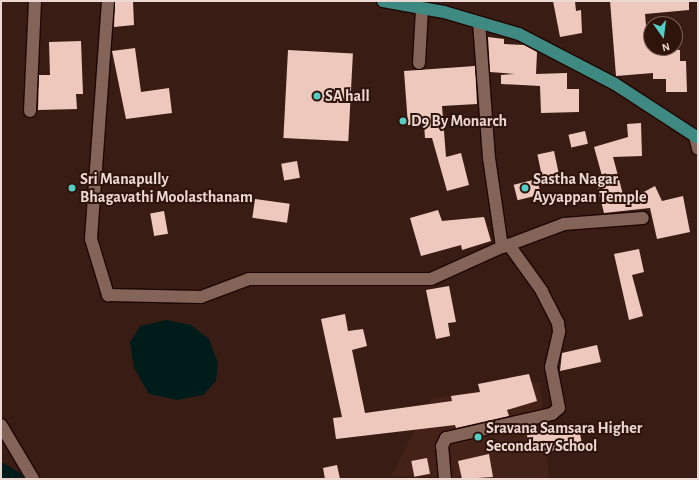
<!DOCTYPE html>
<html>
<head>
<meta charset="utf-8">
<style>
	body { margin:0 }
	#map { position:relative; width:699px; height:480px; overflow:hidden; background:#391d15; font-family:"Alegreya Sans",sans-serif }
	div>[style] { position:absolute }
	.built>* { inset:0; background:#452218 }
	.water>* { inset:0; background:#001c1a }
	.canal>* { height:17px; margin:-8.5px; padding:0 8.5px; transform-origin:8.5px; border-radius:8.5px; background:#001c1a }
	.building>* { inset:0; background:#eec8bc; transform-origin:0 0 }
	.roads { filter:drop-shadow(1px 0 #1f0602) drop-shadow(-1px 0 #1f0602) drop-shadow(0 1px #1f0602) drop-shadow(0 -1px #1f0602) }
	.minor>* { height:12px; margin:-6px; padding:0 6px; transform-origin:6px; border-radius:6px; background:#846358 }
	.major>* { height:12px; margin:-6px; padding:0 6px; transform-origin:6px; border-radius:6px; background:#3e8a82 }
	.dots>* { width:11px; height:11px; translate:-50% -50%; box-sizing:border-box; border:2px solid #2f140b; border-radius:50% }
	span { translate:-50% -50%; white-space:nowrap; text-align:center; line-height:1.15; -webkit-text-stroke:4px #2f140b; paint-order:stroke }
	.poi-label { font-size:16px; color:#ecd8d2; font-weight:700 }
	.left { translate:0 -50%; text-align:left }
	.frame { position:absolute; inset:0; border:2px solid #ecd8d2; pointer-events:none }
	.north { position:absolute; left:643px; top:16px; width:40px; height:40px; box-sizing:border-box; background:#2f140b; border:1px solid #7b625b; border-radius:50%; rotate:166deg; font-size:11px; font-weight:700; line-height:16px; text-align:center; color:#ecd8d2 }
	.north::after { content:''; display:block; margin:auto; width:14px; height:18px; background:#54cdc7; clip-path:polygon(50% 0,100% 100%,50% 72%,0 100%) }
</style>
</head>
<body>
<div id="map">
	<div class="built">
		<i style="clip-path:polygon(540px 382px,549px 479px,391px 476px,432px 398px)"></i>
	</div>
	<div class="water">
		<i style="clip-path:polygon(166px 320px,191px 325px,209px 339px,218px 363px,216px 381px,203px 395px,177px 400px,149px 394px,134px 368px,130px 342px,140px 326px)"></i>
	</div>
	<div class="canal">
		<i style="left:1px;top:471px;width:15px;rotate:32deg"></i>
	</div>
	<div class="building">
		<i style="clip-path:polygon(115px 1px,133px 1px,134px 25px,114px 27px)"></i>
		<i style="clip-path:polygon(553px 1px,575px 1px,576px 11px,581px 10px,582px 33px,560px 37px)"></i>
		<i style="clip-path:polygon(610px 1px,689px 1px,689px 10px,645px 14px,648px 48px,680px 50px,680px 61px,686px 61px,687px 92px,666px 92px,666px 79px,653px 79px,653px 73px,616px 76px)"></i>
		<i style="clip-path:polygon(488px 37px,504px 39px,504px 44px,524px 45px,537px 52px,536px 74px,567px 73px,567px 89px,579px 89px,579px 112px,541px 113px,540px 86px,501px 84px,501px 75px,515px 74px,490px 72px)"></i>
		<i style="clip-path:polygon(81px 41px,83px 94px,76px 94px,77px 109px,38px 110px,39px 75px,50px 75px,49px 42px)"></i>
		<i style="clip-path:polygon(135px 48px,141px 92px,169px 88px,172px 113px,126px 119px,112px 51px)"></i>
		<i style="left:288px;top:50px;width:65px;height:88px;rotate:3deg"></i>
		<i style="clip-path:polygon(475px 66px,477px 104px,442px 106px,446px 157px,461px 153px,469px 185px,447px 191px,432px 138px,425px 138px,424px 124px,408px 125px,404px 71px)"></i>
		<i style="clip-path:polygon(641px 123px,642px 156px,613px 157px,625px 202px,655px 186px,662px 201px,683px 196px,690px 232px,657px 239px,650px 208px,604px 213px,597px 185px,604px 183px,594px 147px,628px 137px,627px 124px)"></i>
		<i style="left:585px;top:131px;width:13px;height:17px;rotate:77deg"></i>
		<i style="left:554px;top:151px;width:25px;height:17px;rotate:78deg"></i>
		<i style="left:297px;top:161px;width:17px;height:16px;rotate:80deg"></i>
		<i style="left:537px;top:179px;width:16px;height:24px;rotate:76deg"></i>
		<i style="left:255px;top:199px;width:35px;height:19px;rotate:8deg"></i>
		<i style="clip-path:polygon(438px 210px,442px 221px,484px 217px,491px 241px,462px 250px,461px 245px,421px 256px,410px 218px)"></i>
		<i style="left:164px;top:211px;width:23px;height:14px;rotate:80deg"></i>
		<i style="clip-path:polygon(639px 249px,644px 272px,632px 275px,643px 316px,629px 320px,614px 254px)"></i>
		<i style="clip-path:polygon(449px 286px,456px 322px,448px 323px,450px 336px,436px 339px,426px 290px)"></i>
		<i style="clip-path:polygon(345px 314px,348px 331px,363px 329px,367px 346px,352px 350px,365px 413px,452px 401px,451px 396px,480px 392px,478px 384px,529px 374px,537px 401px,507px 410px,509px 416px,456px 428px,455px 425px,336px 439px,333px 418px,342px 417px,321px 319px)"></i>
		<i style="clip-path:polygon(597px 345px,601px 362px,560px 371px,562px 353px)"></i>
		<i style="clip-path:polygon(579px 428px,583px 450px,528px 451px,527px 432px)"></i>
		<i style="clip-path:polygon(489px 454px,493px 477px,462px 479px,458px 461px)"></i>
		<i style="left:427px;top:458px;width:16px;height:16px;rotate:79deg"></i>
		<i style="clip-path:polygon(337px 465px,340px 479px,325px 479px,323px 468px)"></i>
	</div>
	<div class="roads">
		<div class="minor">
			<i style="left:108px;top:1px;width:239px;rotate:94.1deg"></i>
			<i style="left:91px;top:239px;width:59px;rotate:73.1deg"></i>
			<i style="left:108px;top:295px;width:93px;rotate:1.2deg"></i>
			<i style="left:201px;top:297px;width:51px;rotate:-20.6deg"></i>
			<i style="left:249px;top:279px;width:182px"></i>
			<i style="left:431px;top:279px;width:78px;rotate:-24.3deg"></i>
			<i style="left:502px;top:247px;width:90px;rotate:-98.3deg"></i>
			<i style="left:489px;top:158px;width:135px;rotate:-94.2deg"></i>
			<i style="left:419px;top:63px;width:54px;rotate:-86.8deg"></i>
			<i style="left:30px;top:111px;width:110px;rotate:-87.4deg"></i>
			<i style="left:695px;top:136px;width:13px;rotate:77deg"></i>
			<i style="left:503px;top:247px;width:65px;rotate:-20.7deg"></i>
			<i style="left:564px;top:224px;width:79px;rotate:-4.3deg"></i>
			<i style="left:1px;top:425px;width:63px;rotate:59.3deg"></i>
			<i style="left:445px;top:479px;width:33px;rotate:-95deg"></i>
			<i style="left:442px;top:446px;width:9px;rotate:-63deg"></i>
			<i style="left:446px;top:438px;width:109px;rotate:-12.8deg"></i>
			<i style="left:552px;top:414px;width:9px;rotate:-41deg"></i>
			<i style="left:559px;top:408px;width:42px;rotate:-101deg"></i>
			<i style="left:551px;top:367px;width:37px;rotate:-77deg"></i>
			<i style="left:559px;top:331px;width:8px;rotate:-97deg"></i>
			<i style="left:558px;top:323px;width:36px;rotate:-117deg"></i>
			<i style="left:542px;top:291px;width:57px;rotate:-125.7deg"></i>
		</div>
		<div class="major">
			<i style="left:383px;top:1px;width:62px;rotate:10.2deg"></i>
			<i style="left:444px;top:12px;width:78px;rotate:16.3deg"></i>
			<i style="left:519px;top:34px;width:108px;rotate:27.5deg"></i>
			<i style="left:615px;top:84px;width:99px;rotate:33deg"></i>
		</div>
	</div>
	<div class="dots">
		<i style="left:317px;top:96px;background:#54cdc7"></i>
		<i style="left:403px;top:121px;background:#54cdc7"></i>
		<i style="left:72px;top:188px;background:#54cdc7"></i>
		<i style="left:525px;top:188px;background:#54cdc7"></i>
		<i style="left:478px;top:437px;background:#54cdc7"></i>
	</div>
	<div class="poi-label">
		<span class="left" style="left:325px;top:96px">SA hall</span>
		<span class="left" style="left:411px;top:121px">D9 By Monarch</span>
		<span class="left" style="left:80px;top:188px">Sri Manapully<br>Bhagavathi Moolasthanam</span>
		<span class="left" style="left:533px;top:188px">Sastha Nagar<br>Ayyappan Temple</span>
		<span class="left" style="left:486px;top:437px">Sravana Samsara Higher<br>Secondary School</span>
	</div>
	<div class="frame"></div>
	<div class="north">N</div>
</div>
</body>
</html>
